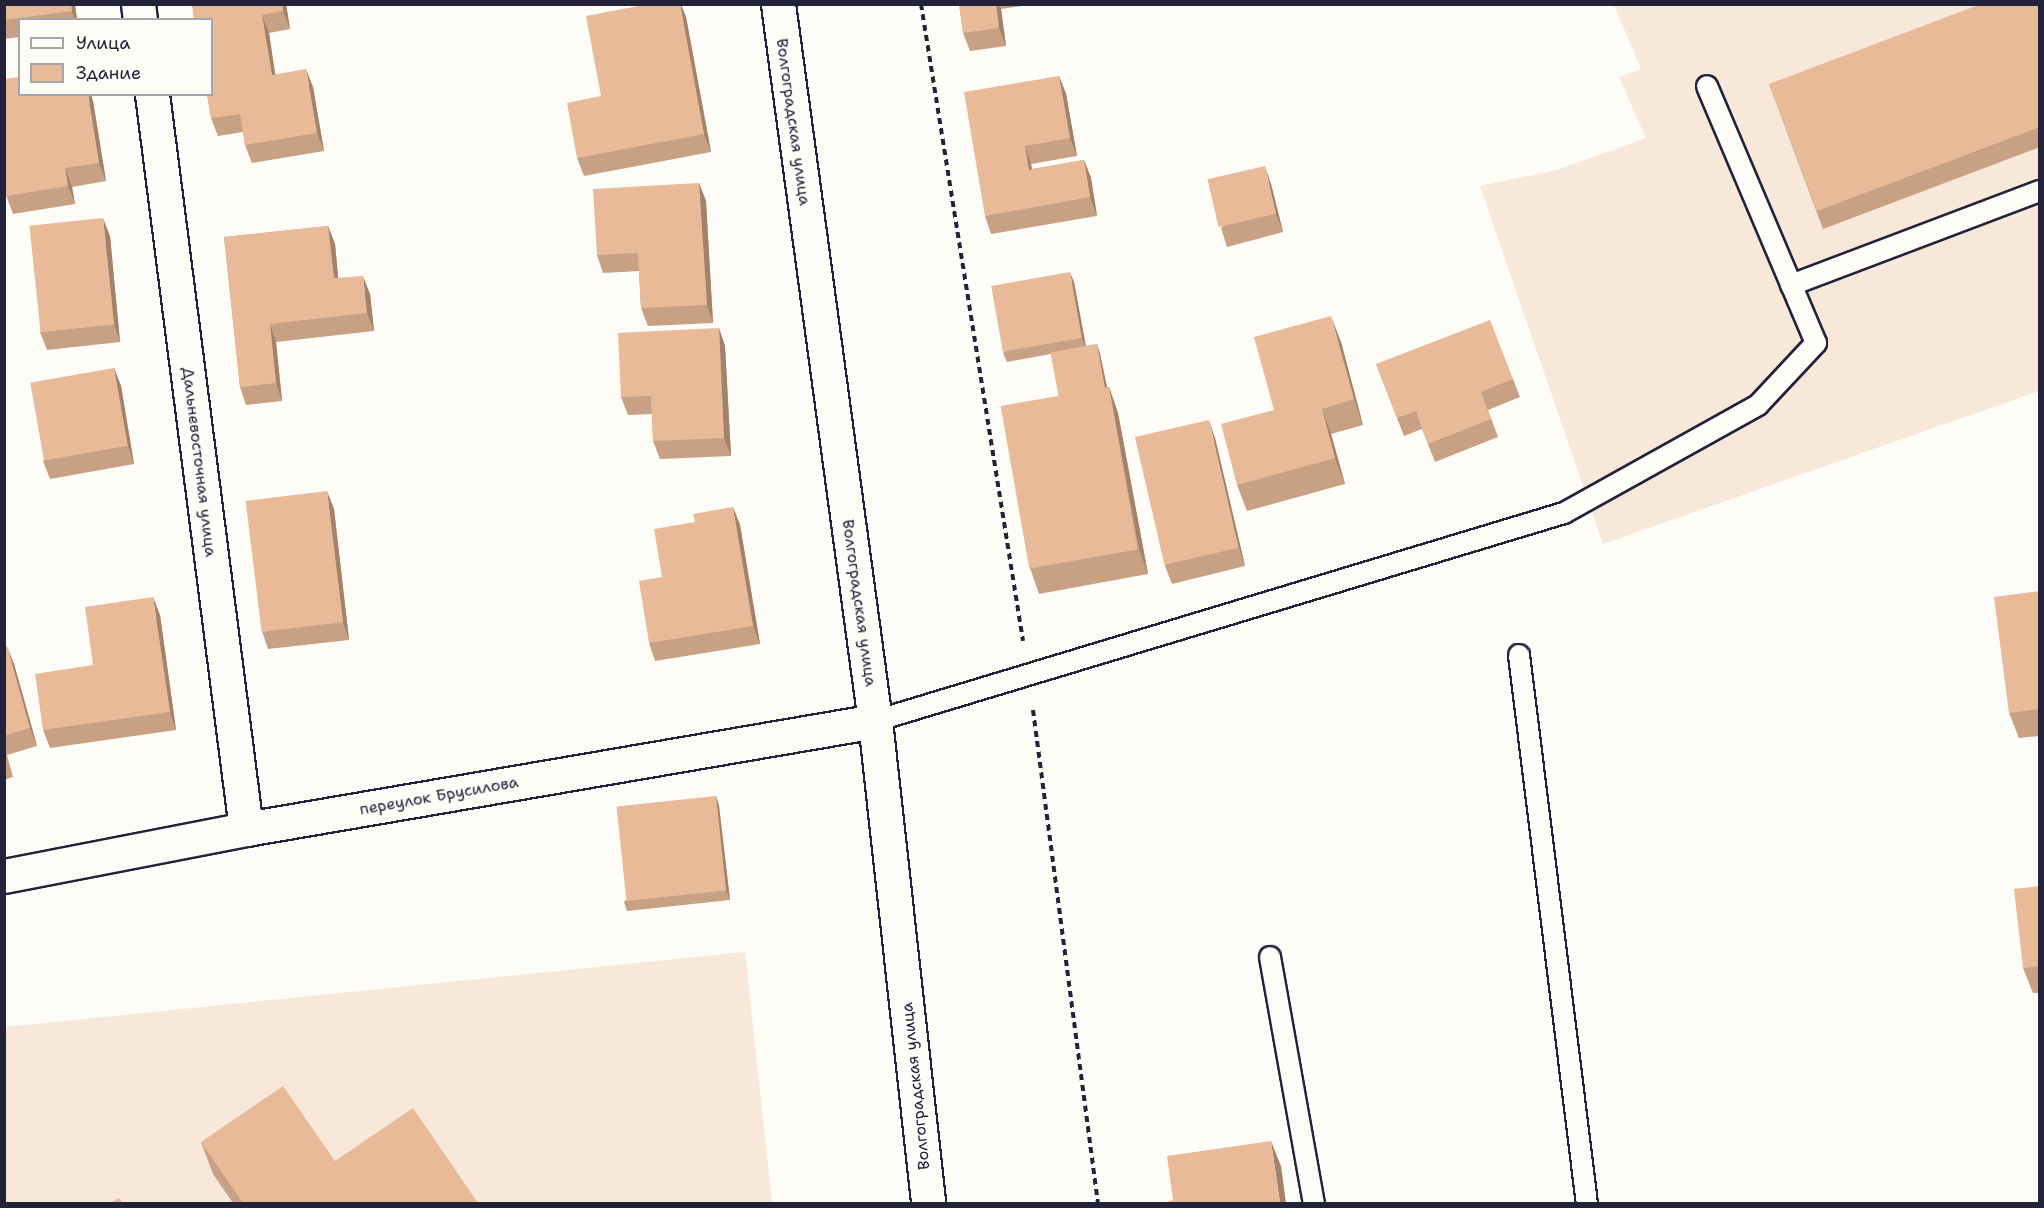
<!DOCTYPE html>
<html>
<head>
<meta charset="utf-8">
<style>
	body { margin:0 }
	#map { position:relative; width:2044px; height:1208px; overflow:hidden; background:#fdfcf7; font-family:"Shantell Sans",sans-serif }
	div>[style] { position:absolute }
	.built>* { inset:0; background:#f7e8da }
	.path>* { height:4px; margin-top:-2px; transform-origin:0; background:repeating-linear-gradient(90deg,#22223b 0 6px,transparent 0 10.5px) }
	.roads { filter:drop-shadow(2px 0 #22223b) drop-shadow(-2px 0 #22223b) drop-shadow(0 2px #22223b) drop-shadow(0 -2px #22223b) }
	.lane>* { height:20px; margin:-10px; padding:0 10px; transform-origin:10px; border-radius:10px; background:#fdfcf7 }
	.street>* { height:33px; margin:-16.5px; padding:0 16.5px; transform-origin:16.5px; border-radius:16.5px; background:#fdfcf7 }
	.secondary>* { height:33px; margin:-16.5px; padding:0 16.5px; transform-origin:16.5px; border-radius:16.5px; background:#fdfcf7 }
	.wall>* { inset:0; background:#c8a083 }
	.shaded-wall>* { inset:0; background:#a2826a }
	.building>* { inset:0; background:#e8ba98; transform-origin:0 0 }
	span { translate:-50% -50%; white-space:nowrap; text-align:center; line-height:1.15; -webkit-text-stroke:6px #fdfcf7; paint-order:stroke }
	.street-label { font-size:16px; color:#22223b }
	.frame { position:absolute; inset:0; border:6px solid #22223b; pointer-events:none }
	.legend { position:absolute; left:18px; top:18px; width:195px; height:78px; box-sizing:border-box; background:#fdfcf7; border:2px solid #a5a5ac; margin:0; padding:8px 10px; list-style:none; font-size:18px; color:#22223b }
	.legend li { display:flex; align-items:center; gap:12px; height:30px }
	.legend b { width:30px; border:2px solid #a5a5ac }
</style>
</head>
<body>
<div id="map">
	<div class="built">
		<i style="clip-path:polygon(1614px 5px,2039px 5px,2039px 391px,1603px 544px,1480px 186px,1557px 170px,1646px 138px,1619px 77px,1641px 69px)"></i>
		<i style="clip-path:polygon(745px 952px,772px 1203px,5px 1204px,5px 1027px)"></i>
	</div>
	<div class="path">
		<i style="left:921px;top:4px;width:645px;rotate:80.9deg"></i>
		<i style="left:1033px;top:710px;width:498px;rotate:82.5deg"></i>
	</div>
	<div class="roads">
		<div class="lane">
			<i style="left:1791px;top:285px;width:266px;rotate:-20.7deg"></i>
			<i style="left:1519px;top:655px;width:553px;rotate:82.94deg"></i>
			<i style="left:875px;top:721px;width:720px;rotate:-16.8deg"></i>
			<i style="left:1564px;top:513px;width:222px;rotate:-29.1deg"></i>
			<i style="left:1758px;top:405px;width:85px;rotate:-46.9deg"></i>
			<i style="left:1816px;top:343px;width:279px;rotate:-113deg"></i>
			<i style="left:1270px;top:957px;width:251px;rotate:79.9deg"></i>
		</div>
		<div class="street">
			<i style="left:138px;top:4px;width:16px;rotate:83deg"></i>
			<i style="left:152px;top:94px;width:741px;rotate:82.71deg"></i>
			<i style="left:4px;top:876px;width:247px;rotate:-11deg"></i>
			<i style="left:246px;top:829px;width:638px;rotate:-9.74deg"></i>
		</div>
		<div class="secondary">
			<i style="left:778px;top:4px;width:724px;rotate:82.3deg"></i>
			<i style="left:875px;top:721px;width:486px;rotate:83.7deg"></i>
		</div>
	</div>
	<div class="wall">
		<i style="clip-path:polygon(4px 4px,75px 4px,77px 20px,20px 20px,20px 37px,4px 39px)"></i>
		<i style="clip-path:polygon(192px 4px,286px 4px,290px 29px,269px 33px,275px 74px,313px 87px,324px 151px,252px 163px,245px 145px,243px 132px,218px 136px,211px 118px)"></i>
		<i style="clip-path:polygon(959px 4px,1036px 4px,1001px 9px,1006px 46px,970px 51px,963px 33px)"></i>
		<i style="clip-path:polygon(2040px 4px,2040px 147px,1823px 229px,1769px 84px)"></i>
		<i style="clip-path:polygon(686px 17px,711px 152px,584px 176px,577px 158px,601px 96px)"></i>
		<i style="clip-path:polygon(1059px 76px,1066px 94px,1077px 156px,1031px 164px,1032px 169px,1084px 160px,1091px 178px,1097px 216px,991px 234px,985px 216px)"></i>
		<i style="clip-path:polygon(4px 79px,20px 94px,93px 101px,106px 181px,72px 187px,75px 204px,13px 214px,6px 195px,4px 195px)"></i>
		<i style="clip-path:polygon(699px 183px,706px 201px,713px 323px,648px 326px,641px 308px,639px 271px,603px 273px,597px 255px)"></i>
		<i style="clip-path:polygon(1271px 184px,1283px 232px,1227px 247px,1221px 228px)"></i>
		<i style="clip-path:polygon(328px 226px,335px 244px,338px 278px,370px 294px,374px 331px,276px 342px,282px 401px,246px 405px,240px 387px,224px 237px)"></i>
		<i style="clip-path:polygon(110px 236px,120px 342px,47px 350px,40px 332px)"></i>
		<i style="clip-path:polygon(1074px 282px,1086px 346px,1097px 344px,1100px 354px,1107px 387px,1109px 387px,1118px 413px,1148px 574px,1039px 594px,1030px 568px,1059px 396px,1051px 354px,1007px 362px,1003px 353px)"></i>
		<i style="clip-path:polygon(719px 328px,725px 346px,731px 456px,660px 459px,653px 441px,652px 414px,628px 415px,621px 397px)"></i>
		<i style="clip-path:polygon(1341px 342px,1363px 425px,1331px 434px,1345px 484px,1247px 511px,1237px 485px,1274px 410px)"></i>
		<i style="clip-path:polygon(1376px 364px,1513px 379px,1520px 397px,1488px 410px,1498px 437px,1435px 462px,1422px 429px,1404px 436px)"></i>
		<i style="clip-path:polygon(114px 368px,121px 386px,134px 464px,50px 479px,43px 461px)"></i>
		<i style="clip-path:polygon(1215px 438px,1245px 566px,1172px 584px,1165px 566px)"></i>
		<i style="clip-path:polygon(733px 507px,740px 525px,760px 644px,655px 661px,649px 643px,695px 522px)"></i>
		<i style="clip-path:polygon(334px 509px,349px 640px,268px 649px,262px 631px)"></i>
		<i style="clip-path:polygon(2040px 591px,2040px 736px,2019px 738px,2009px 713px)"></i>
		<i style="clip-path:polygon(160px 615px,176px 730px,50px 748px,43px 730px,93px 665px)"></i>
		<i style="clip-path:polygon(4px 647px,14px 664px,37px 746px,7px 755px,13px 777px,4px 780px)"></i>
		<i style="clip-path:polygon(716px 796px,719px 806px,730px 900px,627px 911px,624px 902px)"></i>
		<i style="clip-path:polygon(2040px 886px,2040px 993px,2033px 993px,2023px 968px)"></i>
		<i style="clip-path:polygon(201px 1142px,335px 1161px,478px 1203px,233px 1203px,213px 1174px)"></i>
	</div>
	<div class="shaded-wall">
		<i style="clip-path:polygon(71px 4px,75px 4px,77px 20px,75px 20px,72px 11px)"></i>
		<i style="clip-path:polygon(282px 4px,286px 4px,290px 29px,283px 11px)"></i>
		<i style="clip-path:polygon(680px 4px,681px 4px,686px 17px,711px 152px,704px 134px)"></i>
		<i style="clip-path:polygon(996px 4px,999px 4px,1001px 9px,1006px 46px,999px 28px)"></i>
		<i style="clip-path:polygon(262px 15px,269px 33px,278px 93px,272px 75px)"></i>
		<i style="clip-path:polygon(306px 69px,313px 87px,324px 151px,317px 133px)"></i>
		<i style="clip-path:polygon(1059px 76px,1066px 94px,1077px 156px,1070px 138px)"></i>
		<i style="clip-path:polygon(88px 94px,91px 94px,93px 101px,106px 181px,99px 163px)"></i>
		<i style="clip-path:polygon(1025px 146px,1031px 164px,1035px 188px,1029px 170px)"></i>
		<i style="clip-path:polygon(1084px 160px,1091px 178px,1097px 216px,1090px 197px)"></i>
		<i style="clip-path:polygon(1265px 166px,1271px 184px,1283px 232px,1276px 214px)"></i>
		<i style="clip-path:polygon(65px 168px,72px 187px,75px 204px,68px 186px)"></i>
		<i style="clip-path:polygon(699px 183px,706px 201px,713px 323px,707px 305px)"></i>
		<i style="clip-path:polygon(103px 218px,110px 236px,120px 342px,114px 324px)"></i>
		<i style="clip-path:polygon(328px 226px,335px 244px,340px 296px,334px 278px)"></i>
		<i style="clip-path:polygon(1070px 272px,1074px 282px,1086px 348px,1082px 338px)"></i>
		<i style="clip-path:polygon(363px 276px,370px 294px,374px 331px,367px 313px)"></i>
		<i style="clip-path:polygon(1331px 316px,1341px 342px,1363px 425px,1354px 399px)"></i>
		<i style="clip-path:polygon(270px 324px,276px 342px,282px 401px,276px 383px)"></i>
		<i style="clip-path:polygon(719px 328px,725px 346px,731px 456px,724px 438px)"></i>
		<i style="clip-path:polygon(1097px 344px,1100px 354px,1109px 397px,1105px 388px)"></i>
		<i style="clip-path:polygon(114px 368px,121px 386px,134px 464px,128px 446px)"></i>
		<i style="clip-path:polygon(1109px 387px,1118px 413px,1148px 574px,1139px 549px)"></i>
		<i style="clip-path:polygon(1322px 409px,1331px 434px,1345px 484px,1335px 458px)"></i>
		<i style="clip-path:polygon(1209px 420px,1215px 438px,1245px 566px,1239px 548px)"></i>
		<i style="clip-path:polygon(327px 491px,334px 509px,349px 640px,343px 622px)"></i>
		<i style="clip-path:polygon(733px 507px,740px 525px,760px 644px,753px 626px)"></i>
		<i style="clip-path:polygon(153px 597px,160px 615px,176px 730px,170px 712px)"></i>
		<i style="clip-path:polygon(7px 646px,14px 664px,37px 746px,30px 728px)"></i>
		<i style="clip-path:polygon(716px 796px,719px 806px,730px 900px,726px 890px)"></i>
		<i style="clip-path:polygon(1271px 1141px,1281px 1166px,1286px 1203px,1280px 1203px)"></i>
	</div>
	<div class="building">
		<i style="clip-path:polygon(4px 4px,71px 4px,72px 11px,4px 20px)"></i>
		<i style="clip-path:polygon(192px 4px,282px 4px,283px 11px,262px 15px,272px 75px,306px 69px,317px 133px,245px 145px,240px 114px,211px 118px,207px 94px,212px 94px,212px 20px,194px 20px)"></i>
		<i style="clip-path:polygon(649px 4px,680px 4px,704px 134px,577px 158px,567px 103px,601px 96px,586px 16px)"></i>
		<i style="clip-path:polygon(959px 4px,996px 4px,999px 28px,963px 33px)"></i>
		<i style="clip-path:polygon(1981px 4px,2040px 4px,2040px 127px,1817px 211px,1769px 84px)"></i>
		<i style="clip-path:polygon(1059px 76px,1070px 138px,1025px 146px,1029px 170px,1084px 160px,1090px 197px,985px 216px,964px 92px)"></i>
		<i style="clip-path:polygon(20px 77px,20px 94px,88px 94px,99px 163px,65px 168px,68px 186px,6px 196px,4px 183px,4px 79px)"></i>
		<i style="left:1265px;top:166px;width:49px;height:59px;rotate:77deg"></i>
		<i style="clip-path:polygon(699px 183px,707px 305px,641px 308px,638px 253px,597px 255px,593px 189px)"></i>
		<i style="left:103px;top:218px;width:107px;height:74px;rotate:84deg"></i>
		<i style="clip-path:polygon(328px 226px,334px 278px,363px 276px,367px 313px,270px 324px,276px 383px,240px 387px,224px 237px)"></i>
		<i style="left:1070px;top:272px;width:67px;height:80px;rotate:80deg"></i>
		<i style="clip-path:polygon(1331px 316px,1354px 399px,1322px 409px,1335px 458px,1237px 485px,1221px 424px,1274px 410px,1254px 337px)"></i>
		<i style="clip-path:polygon(1490px 320px,1513px 379px,1481px 392px,1491px 419px,1428px 444px,1416px 411px,1397px 418px,1376px 364px)"></i>
		<i style="clip-path:polygon(719px 328px,724px 438px,653px 441px,651px 396px,621px 397px,618px 333px)"></i>
		<i style="left:1097px;top:344px;width:45px;height:47px;rotate:80deg"></i>
		<i style="left:114px;top:368px;width:79px;height:85px;rotate:80deg"></i>
		<i style="left:1109px;top:387px;width:165px;height:110px;rotate:80deg"></i>
		<i style="left:1209px;top:420px;width:131px;height:76px;rotate:77deg"></i>
		<i style="left:327px;top:491px;width:132px;height:82px;rotate:83deg"></i>
		<i style="clip-path:polygon(733px 507px,753px 626px,649px 643px,639px 581px,662px 577px,654px 529px,695px 522px,693px 514px)"></i>
		<i style="clip-path:polygon(2040px 591px,2040px 709px,2009px 713px,1994px 597px)"></i>
		<i style="clip-path:polygon(153px 597px,170px 712px,43px 730px,35px 674px,93px 665px,85px 607px)"></i>
		<i style="clip-path:polygon(7px 646px,30px 728px,4px 736px,4px 647px)"></i>
		<i style="left:716px;top:796px;width:95px;height:100px;rotate:84deg"></i>
		<i style="clip-path:polygon(2040px 886px,2040px 966px,2023px 968px,2014px 889px)"></i>
		<i style="clip-path:polygon(283px 1086px,335px 1161px,413px 1108px,478px 1203px,243px 1203px,201px 1142px)"></i>
		<i style="clip-path:polygon(1271px 1141px,1280px 1203px,1163px 1203px,1173px 1200px,1167px 1156px)"></i>
		<i style="clip-path:polygon(119px 1198px,123px 1203px,110px 1203px)"></i>
	</div>
	<div class="street-label">
		<span style="left:793px;top:122px;rotate:82deg">Волгоградская улица</span>
		<span style="left:199px;top:462px;rotate:83deg">Дальневосточная улица</span>
		<span style="left:859px;top:603px;rotate:82deg">Волгоградская улица</span>
		<span style="left:439px;top:796px;rotate:-10deg">переулок Брусилова</span>
		<span style="left:916px;top:1086px;rotate:-96deg">Волгоградская улица</span>
	</div>
	<div class="frame"></div>
	<ul class="legend">
	<li><b style="height:8px;background:#fdfcf7"></b>Улица</li>
	<li><b style="height:16px;background:#e8ba98"></b>Здание</li>
	</ul>
</div>
</body>
</html>
